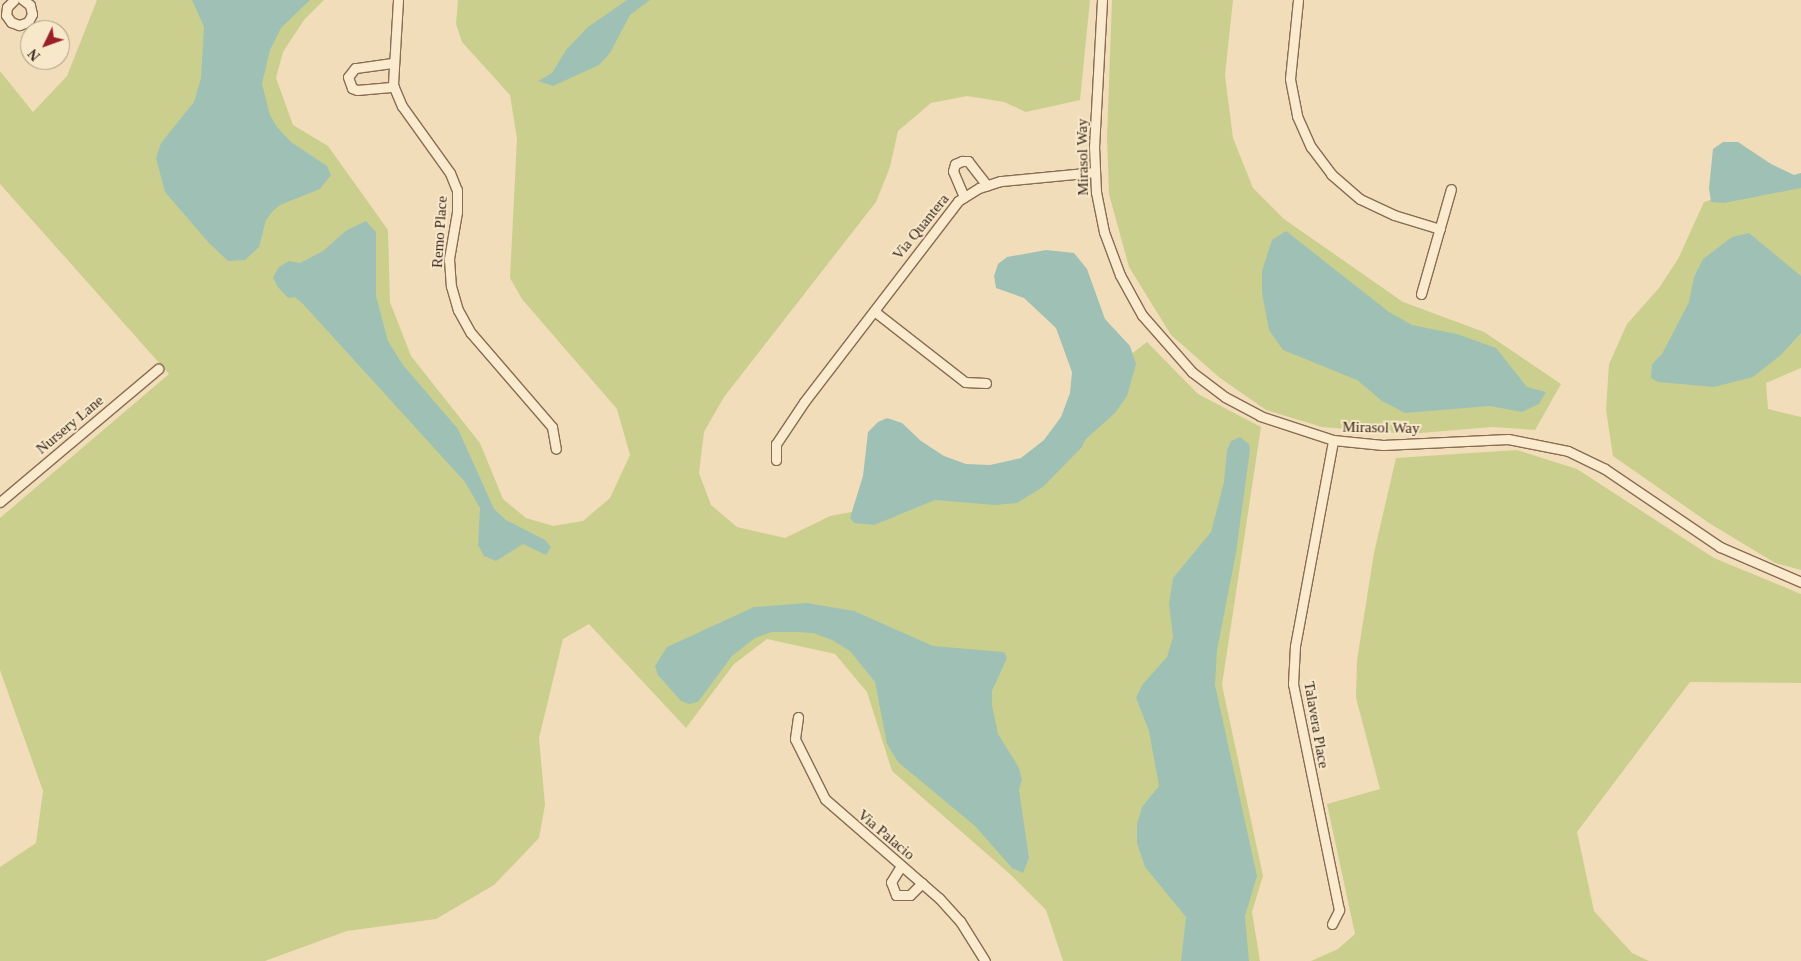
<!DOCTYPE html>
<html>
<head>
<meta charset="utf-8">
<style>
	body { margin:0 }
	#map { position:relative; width:1801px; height:961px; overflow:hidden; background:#f1ddba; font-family:Georgia,serif }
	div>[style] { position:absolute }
	.green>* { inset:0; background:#cbcf8e }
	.water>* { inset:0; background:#9fc1b5 }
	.roads { filter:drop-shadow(1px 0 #886c53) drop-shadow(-1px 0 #886c53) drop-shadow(0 1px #886c53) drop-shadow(0 -1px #886c53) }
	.minor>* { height:9px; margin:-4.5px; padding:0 4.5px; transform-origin:4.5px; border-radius:4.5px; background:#fbebce }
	span { translate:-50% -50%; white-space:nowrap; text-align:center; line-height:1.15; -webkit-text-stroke:4px #f8e8ca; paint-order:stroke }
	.street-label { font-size:15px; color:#36261a }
	.north { position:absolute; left:20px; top:20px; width:50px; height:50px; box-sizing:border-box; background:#f8e8ca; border:1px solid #aa9a84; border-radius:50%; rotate:228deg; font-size:14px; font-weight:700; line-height:20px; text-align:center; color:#36261a }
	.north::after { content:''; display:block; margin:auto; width:18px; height:22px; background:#9c1f28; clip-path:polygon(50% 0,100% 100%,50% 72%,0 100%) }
</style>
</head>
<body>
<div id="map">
	<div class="green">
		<i style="clip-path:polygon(97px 0,324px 0,304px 20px,283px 52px,276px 78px,293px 125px,328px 146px,388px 230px,390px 302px,411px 356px,480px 443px,503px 499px,526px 518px,553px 526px,583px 521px,610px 498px,630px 455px,617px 409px,522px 299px,510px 278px,517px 139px,510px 95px,462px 42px,456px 24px,458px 0,1090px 0,1080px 100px,1026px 112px,1004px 102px,967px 96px,931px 103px,898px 131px,890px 167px,876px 202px,724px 397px,704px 432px,699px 473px,711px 505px,737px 527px,785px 538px,830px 516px,992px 486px,1065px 438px,1113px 368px,1147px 342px,1198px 394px,1261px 427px,1222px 685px,1263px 876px,1252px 912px,1260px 961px,1063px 961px,1046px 910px,1011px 875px,892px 771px,867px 692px,835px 654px,767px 639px,734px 664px,686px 728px,589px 624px,563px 639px,539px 738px,545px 805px,539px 838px,494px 885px,436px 919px,347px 931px,265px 961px,0 961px,0 867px,36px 843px,43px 791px,0 670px,0 518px,169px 374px,0 184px,0 71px,33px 112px,67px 76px)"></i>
		<i style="clip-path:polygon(1112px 0,1233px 0,1225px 75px,1233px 138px,1253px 188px,1284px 219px,1403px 302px,1484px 332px,1561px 384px,1535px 430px,1492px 427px,1409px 434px,1322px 427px,1266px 410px,1220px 378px,1171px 335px,1129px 267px,1109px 194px,1107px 136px)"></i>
		<i style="clip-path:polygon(1801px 182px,1801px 368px,1766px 383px,1768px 409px,1801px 417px,1801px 570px,1775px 563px,1709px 523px,1613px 456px,1606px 410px,1609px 364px,1627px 324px,1659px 288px,1678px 259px,1704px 202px,1736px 191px)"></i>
		<i style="clip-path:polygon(1517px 450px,1577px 469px,1714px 558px,1801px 594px,1801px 683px,1690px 682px,1577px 832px,1594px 911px,1632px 953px,1649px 961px,1311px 961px,1338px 949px,1355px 934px,1327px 804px,1380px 789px,1356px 698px,1357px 660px,1374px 553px,1396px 458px)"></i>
	</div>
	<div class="water">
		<i style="clip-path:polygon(192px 0,310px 0,281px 28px,270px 50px,262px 84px,270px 115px,277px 127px,291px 142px,327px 166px,331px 175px,320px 189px,280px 205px,273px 211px,266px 220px,259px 247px,245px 260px,228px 261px,209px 243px,165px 192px,156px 158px,161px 143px,194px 102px,201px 78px,204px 27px)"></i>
		<i style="clip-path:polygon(627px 0,650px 0,630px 15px,610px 53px,599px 65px,553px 86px,538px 81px,552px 73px,566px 50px,588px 27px)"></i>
		<i style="clip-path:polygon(1723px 142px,1738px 142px,1771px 164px,1794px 175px,1801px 173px,1801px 188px,1724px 203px,1711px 202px,1709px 188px,1713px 149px)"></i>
		<i style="clip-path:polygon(366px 221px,376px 232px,376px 296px,388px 341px,403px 365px,458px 429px,494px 509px,506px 520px,545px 540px,551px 547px,546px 555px,523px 544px,496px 561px,484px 556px,478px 545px,480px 508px,465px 482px,303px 304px,295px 297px,288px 298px,277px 286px,273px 277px,279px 267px,289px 261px,300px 263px,323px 251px,347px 230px)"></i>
		<i style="clip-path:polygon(1286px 231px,1389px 312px,1412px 325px,1457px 334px,1496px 348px,1527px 387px,1546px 392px,1539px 404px,1522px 412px,1490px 406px,1405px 413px,1382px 401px,1357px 380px,1283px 350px,1269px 330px,1262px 293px,1262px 271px,1272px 240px)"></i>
		<i style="clip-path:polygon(1749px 233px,1801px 276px,1801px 333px,1781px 355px,1753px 377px,1714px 387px,1658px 382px,1651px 378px,1652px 364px,1662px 354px,1689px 302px,1694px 277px,1703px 259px,1732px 237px)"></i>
		<i style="clip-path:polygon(1046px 250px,1074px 253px,1087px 269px,1105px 319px,1130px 346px,1136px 364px,1127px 396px,1115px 413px,1085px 440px,1082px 447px,1043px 487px,1017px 503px,995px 505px,935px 500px,874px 525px,854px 523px,850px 518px,863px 476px,868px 432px,878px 422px,887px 418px,902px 423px,921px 441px,944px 456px,966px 464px,990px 465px,1021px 458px,1044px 440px,1061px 417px,1070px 393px,1072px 372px,1056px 328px,1024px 298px,996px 288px,994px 276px,998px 264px,1007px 257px)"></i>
		<i style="clip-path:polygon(1240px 437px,1249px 444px,1250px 450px,1236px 553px,1217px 650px,1215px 685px,1257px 876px,1245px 916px,1249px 961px,1181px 961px,1186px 917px,1145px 867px,1137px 843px,1137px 824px,1142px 807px,1159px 786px,1149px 731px,1136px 698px,1142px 685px,1167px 657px,1173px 637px,1169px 604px,1173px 578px,1211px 532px,1224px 482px,1227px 450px,1231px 441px)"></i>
		<i style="clip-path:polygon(807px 603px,854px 611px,933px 646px,1004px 652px,1007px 658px,992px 691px,992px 705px,998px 734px,1018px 766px,1022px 779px,1019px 790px,1029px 858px,1023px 873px,1012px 868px,975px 826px,898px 762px,887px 744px,875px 682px,850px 651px,832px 640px,813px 633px,796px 632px,772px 632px,755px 638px,732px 656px,698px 702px,689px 704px,681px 701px,658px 675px,655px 666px,667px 647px,754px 607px)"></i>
	</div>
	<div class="roads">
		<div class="minor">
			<i style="left:14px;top:0;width:10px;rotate:135deg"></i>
			<i style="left:7px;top:7px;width:8px;rotate:97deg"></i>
			<i style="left:6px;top:15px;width:9px;rotate:54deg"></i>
			<i style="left:11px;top:22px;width:9px;rotate:21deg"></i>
			<i style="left:19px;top:25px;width:9px;rotate:-18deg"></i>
			<i style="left:28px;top:22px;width:9px;rotate:-63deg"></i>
			<i style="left:32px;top:14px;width:9px;rotate:-103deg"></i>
			<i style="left:30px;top:5px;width:9px;rotate:-144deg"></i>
			<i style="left:398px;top:0;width:85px;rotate:93.4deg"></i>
			<i style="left:393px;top:85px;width:23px;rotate:67deg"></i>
			<i style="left:402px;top:106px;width:82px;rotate:54.4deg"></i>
			<i style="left:450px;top:173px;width:18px;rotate:68deg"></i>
			<i style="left:457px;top:190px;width:22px;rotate:90deg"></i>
			<i style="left:457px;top:212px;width:48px;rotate:99.7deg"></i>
			<i style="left:449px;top:259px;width:27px;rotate:86deg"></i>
			<i style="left:451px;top:286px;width:25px;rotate:74deg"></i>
			<i style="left:458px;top:310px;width:26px;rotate:61deg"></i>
			<i style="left:471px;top:333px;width:124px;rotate:49.2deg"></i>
			<i style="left:552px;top:427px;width:22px;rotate:80deg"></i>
			<i style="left:1102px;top:0;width:146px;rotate:93.1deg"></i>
			<i style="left:1094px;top:146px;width:46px;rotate:87.5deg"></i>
			<i style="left:1096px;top:192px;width:41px;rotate:78.7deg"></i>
			<i style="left:1104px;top:232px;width:46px;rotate:69.6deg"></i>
			<i style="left:1120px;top:275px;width:46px;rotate:61.2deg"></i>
			<i style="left:1142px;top:315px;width:76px;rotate:48.7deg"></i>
			<i style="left:1192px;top:372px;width:41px;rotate:37.1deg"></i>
			<i style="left:1225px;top:397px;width:40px;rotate:28deg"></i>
			<i style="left:1260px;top:416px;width:77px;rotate:18.2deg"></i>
			<i style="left:1333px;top:440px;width:50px;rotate:5.7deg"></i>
			<i style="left:1383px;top:445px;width:125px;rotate:-2.7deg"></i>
			<i style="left:1508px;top:439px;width:61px;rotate:11.3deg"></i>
			<i style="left:1568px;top:451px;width:41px;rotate:25.9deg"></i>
			<i style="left:1605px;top:469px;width:139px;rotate:34.1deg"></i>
			<i style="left:1720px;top:547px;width:88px;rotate:23.4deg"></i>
			<i style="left:1298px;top:0;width:79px;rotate:95.8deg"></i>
			<i style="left:1290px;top:79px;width:38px;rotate:79deg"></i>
			<i style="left:1297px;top:116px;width:34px;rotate:66deg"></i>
			<i style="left:1311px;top:147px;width:34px;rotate:53deg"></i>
			<i style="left:1331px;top:174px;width:38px;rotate:41deg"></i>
			<i style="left:1360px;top:199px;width:38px;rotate:25deg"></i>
			<i style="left:1394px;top:215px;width:48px;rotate:16.9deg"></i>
			<i style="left:392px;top:63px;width:37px;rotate:172deg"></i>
			<i style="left:355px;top:68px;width:11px;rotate:128deg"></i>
			<i style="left:348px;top:77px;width:12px;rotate:70deg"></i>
			<i style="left:352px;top:88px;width:5px;rotate:22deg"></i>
			<i style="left:357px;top:90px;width:37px;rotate:-5deg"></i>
			<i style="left:964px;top:197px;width:28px;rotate:-113deg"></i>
			<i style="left:953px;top:171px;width:7px;rotate:-74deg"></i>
			<i style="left:955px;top:164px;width:8px;rotate:-23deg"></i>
			<i style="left:962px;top:161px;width:6px"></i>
			<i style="left:968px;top:161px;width:31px;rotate:52deg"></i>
			<i style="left:1421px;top:294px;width:109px;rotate:-74.1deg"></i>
			<i style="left:874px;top:311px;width:115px;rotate:38deg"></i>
			<i style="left:965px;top:382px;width:21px;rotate:3deg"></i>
			<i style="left:776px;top:460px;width:16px;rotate:-90deg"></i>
			<i style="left:776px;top:444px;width:50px;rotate:-56.3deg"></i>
			<i style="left:804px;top:402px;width:253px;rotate:-52.5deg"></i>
			<i style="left:958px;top:201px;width:25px;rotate:-32deg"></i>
			<i style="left:979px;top:188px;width:23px;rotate:-18deg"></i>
			<i style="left:1001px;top:181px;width:93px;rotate:-5.5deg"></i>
			<i style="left:0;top:502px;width:207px;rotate:-40.1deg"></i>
			<i style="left:798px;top:717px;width:22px;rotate:98deg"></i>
			<i style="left:795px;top:739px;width:67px;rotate:63.4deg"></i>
			<i style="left:825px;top:799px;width:151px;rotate:41deg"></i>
			<i style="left:939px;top:898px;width:31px;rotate:48deg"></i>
			<i style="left:960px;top:921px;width:47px;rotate:58deg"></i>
			<i style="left:901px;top:866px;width:19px;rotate:122deg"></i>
			<i style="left:891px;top:882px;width:14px;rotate:69deg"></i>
			<i style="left:896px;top:895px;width:14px"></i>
			<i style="left:910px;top:895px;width:17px;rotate:-45deg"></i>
			<i style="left:1332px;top:924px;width:16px;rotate:-63deg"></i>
			<i style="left:1339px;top:910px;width:231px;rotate:-101.5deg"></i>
			<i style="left:1293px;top:684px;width:38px;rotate:-87deg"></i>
			<i style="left:1295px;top:646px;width:209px;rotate:-79.5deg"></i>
		</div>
	</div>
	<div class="street-label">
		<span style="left:1083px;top:157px;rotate:-91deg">Mirasol Way</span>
		<span style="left:921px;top:227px;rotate:-51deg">Via Quantera</span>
		<span style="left:440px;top:232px;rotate:-86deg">Remo Place</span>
		<span style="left:70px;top:425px;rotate:-40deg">Nursery Lane</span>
		<span style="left:1381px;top:428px;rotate:1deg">Mirasol Way</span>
		<span style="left:1316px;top:725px;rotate:80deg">Talavera Place</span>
		<span style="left:886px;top:835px;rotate:40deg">Via Palacio</span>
	</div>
	<div class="north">N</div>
</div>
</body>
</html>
